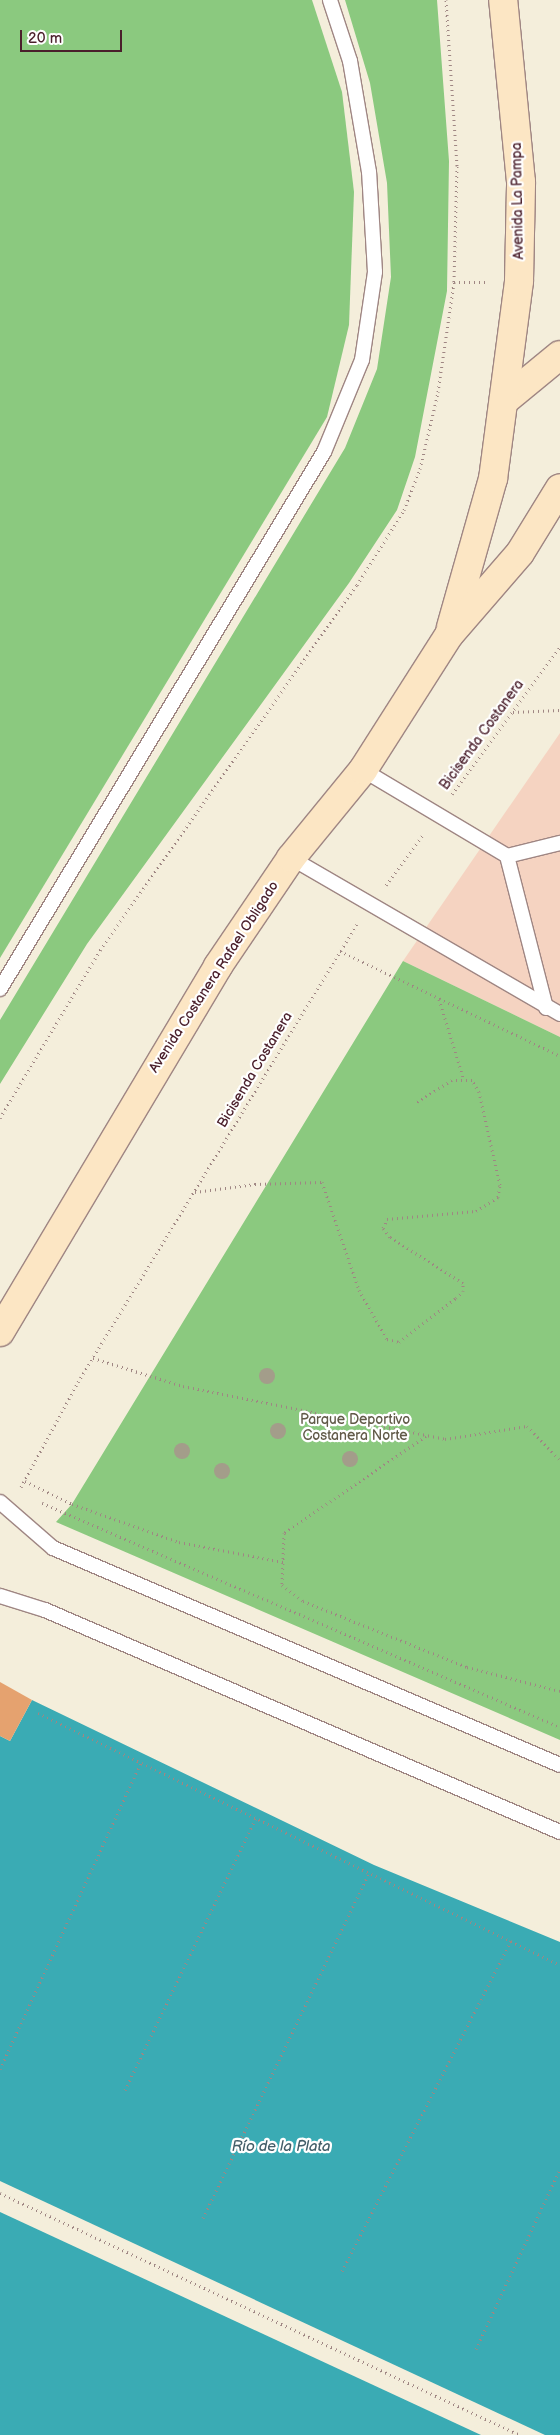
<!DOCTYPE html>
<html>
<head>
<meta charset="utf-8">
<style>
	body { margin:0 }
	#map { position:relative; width:560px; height:2435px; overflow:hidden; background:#f4eedb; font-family:"Balsamiq Sans",sans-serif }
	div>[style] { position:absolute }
	.built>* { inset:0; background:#f5d3c1 }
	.green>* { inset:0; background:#8bc97f }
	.water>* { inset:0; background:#3aabb4 }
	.pier>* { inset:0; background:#f4eedb }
	.building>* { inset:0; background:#e5a26f }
	.path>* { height:3px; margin-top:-1.5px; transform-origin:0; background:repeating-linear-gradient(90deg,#9f8683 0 1px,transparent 0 5px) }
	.roads { filter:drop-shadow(1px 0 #9f8683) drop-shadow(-1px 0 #9f8683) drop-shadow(0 1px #9f8683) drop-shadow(0 -1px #9f8683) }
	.lane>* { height:14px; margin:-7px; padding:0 7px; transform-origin:7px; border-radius:7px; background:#fff }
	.secondary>* { height:28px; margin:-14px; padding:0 14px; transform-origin:14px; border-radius:14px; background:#fce6c4 }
	.trees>* { width:16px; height:16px; margin:-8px; border-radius:50%; background:#a39d8a }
	span { translate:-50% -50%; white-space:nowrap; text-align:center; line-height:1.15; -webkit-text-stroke:4.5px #fff; paint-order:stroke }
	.street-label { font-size:14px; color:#4a1f2b }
	.park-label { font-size:14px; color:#615a48 }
	.water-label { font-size:15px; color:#435e69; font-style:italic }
	.scale { position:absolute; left:20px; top:30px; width:102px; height:22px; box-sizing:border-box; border:2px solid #4a1f2b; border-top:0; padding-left:6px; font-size:15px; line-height:18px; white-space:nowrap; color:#4a1f2b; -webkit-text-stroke:4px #fff; paint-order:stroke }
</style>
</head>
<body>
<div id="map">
	<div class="built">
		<i style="clip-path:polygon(560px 733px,560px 1037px,403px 961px)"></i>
	</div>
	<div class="green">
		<i style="clip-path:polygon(0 0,312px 0,342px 92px,354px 192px,349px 325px,327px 417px,0 958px)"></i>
		<i style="clip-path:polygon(345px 0,437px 0,449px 161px,447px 291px,415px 457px,397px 510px,349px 583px,87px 944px,0 1084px,0 1020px,345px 448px,377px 369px,391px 277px,387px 183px,370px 83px)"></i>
		<i style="clip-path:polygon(403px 961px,560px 1037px,560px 1740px,56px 1522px,72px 1504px)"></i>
	</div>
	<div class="water">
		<i style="clip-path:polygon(32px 1700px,374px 1865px,560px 1942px,560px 2435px,0 2435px,0 1736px,10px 1741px)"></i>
	</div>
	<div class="pier">
		<i style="clip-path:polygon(0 2181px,545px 2435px,481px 2435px,0 2212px)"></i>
	</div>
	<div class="building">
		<i style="clip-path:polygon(0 1682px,32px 1700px,10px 1741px,0 1736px)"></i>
	</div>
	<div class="path">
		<i style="left:446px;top:0;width:166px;rotate:86.2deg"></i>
		<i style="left:457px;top:166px;width:116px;rotate:91.5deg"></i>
		<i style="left:513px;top:712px;width:47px;rotate:-2.4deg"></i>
		<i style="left:452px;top:794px;width:182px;rotate:-53.7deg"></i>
		<i style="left:386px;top:885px;width:64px;rotate:-53.8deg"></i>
		<i style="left:340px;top:951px;width:244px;rotate:25.5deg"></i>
		<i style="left:439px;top:999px;width:82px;rotate:72.9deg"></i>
		<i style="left:0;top:1118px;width:196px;rotate:-59.2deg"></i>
		<i style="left:100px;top:950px;width:446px;rotate:-54.9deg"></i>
		<i style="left:357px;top:585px;width:89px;rotate:-57.9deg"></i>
		<i style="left:404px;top:510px;width:44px;rotate:-68.7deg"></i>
		<i style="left:420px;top:469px;width:79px;rotate:-76.8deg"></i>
		<i style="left:438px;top:392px;width:111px;rotate:-81.7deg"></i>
		<i style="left:454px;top:282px;width:32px"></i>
		<i style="left:195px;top:1192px;width:61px;rotate:-7.6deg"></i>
		<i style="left:255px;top:1184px;width:67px;rotate:-1.7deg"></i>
		<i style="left:322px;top:1182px;width:114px;rotate:71.1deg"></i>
		<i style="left:359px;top:1290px;width:56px;rotate:60.3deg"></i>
		<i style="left:387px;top:1339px;width:12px;rotate:14deg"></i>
		<i style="left:399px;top:1342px;width:72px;rotate:-37.7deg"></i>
		<i style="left:456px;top:1298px;width:10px;rotate:-45deg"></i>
		<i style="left:463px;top:1291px;width:8px;rotate:-90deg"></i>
		<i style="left:463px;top:1283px;width:86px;rotate:-147.8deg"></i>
		<i style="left:390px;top:1237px;width:11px;rotate:-128deg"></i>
		<i style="left:383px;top:1228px;width:10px;rotate:-66deg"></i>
		<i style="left:387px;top:1219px;width:89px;rotate:-5.1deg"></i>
		<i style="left:476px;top:1211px;width:26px;rotate:-32deg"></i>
		<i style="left:498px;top:1197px;width:12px;rotate:-81deg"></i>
		<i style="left:500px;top:1185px;width:95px;rotate:-102.7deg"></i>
		<i style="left:479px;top:1092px;width:14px;rotate:-120deg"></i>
		<i style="left:472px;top:1080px;width:20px;rotate:180deg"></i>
		<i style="left:452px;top:1080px;width:44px;rotate:148.1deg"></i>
		<i style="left:93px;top:1358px;width:94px;rotate:17.3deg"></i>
		<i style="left:183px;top:1386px;width:267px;rotate:11.4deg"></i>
		<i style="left:445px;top:1439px;width:83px;rotate:-9deg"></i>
		<i style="left:527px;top:1426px;width:47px;rotate:45.9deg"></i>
		<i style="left:426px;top:1436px;width:172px;rotate:145.7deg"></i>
		<i style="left:284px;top:1533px;width:52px;rotate:92.2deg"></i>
		<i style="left:282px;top:1585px;width:26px;rotate:37deg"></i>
		<i style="left:303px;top:1601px;width:177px;rotate:21.9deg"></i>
		<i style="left:467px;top:1667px;width:96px;rotate:14.5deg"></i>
		<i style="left:25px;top:1481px;width:52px;rotate:26.1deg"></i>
		<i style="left:72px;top:1504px;width:114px;rotate:19.6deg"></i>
		<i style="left:179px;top:1542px;width:106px;rotate:10.9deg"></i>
		<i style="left:21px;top:1487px;width:119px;rotate:-61.5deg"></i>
		<i style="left:78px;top:1382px;width:536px;rotate:-58.65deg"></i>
		<i style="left:42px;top:1503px;width:564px;rotate:23.39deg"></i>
		<i style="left:38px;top:1713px;width:580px;rotate:25.77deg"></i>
		<i style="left:0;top:2069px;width:337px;rotate:-65.3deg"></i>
		<i style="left:125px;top:2090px;width:302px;rotate:-64.3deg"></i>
		<i style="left:0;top:2193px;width:574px;rotate:24.96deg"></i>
		<i style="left:203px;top:2218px;width:383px;rotate:-64.3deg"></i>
		<i style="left:342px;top:2271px;width:371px;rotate:-62.9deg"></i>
		<i style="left:476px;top:2349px;width:199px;rotate:-65deg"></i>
	</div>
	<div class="roads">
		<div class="lane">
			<i style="left:363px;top:770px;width:168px;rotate:30.8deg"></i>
			<i style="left:507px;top:856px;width:55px;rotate:-13.8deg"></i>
			<i style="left:507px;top:856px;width:157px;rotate:75.6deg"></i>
			<i style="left:291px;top:858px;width:311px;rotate:30.1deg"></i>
			<i style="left:0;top:989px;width:627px;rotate:-58.9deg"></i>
			<i style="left:324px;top:452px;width:100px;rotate:-67.6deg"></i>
			<i style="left:362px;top:360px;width:89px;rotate:-81.6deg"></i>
			<i style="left:375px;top:272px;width:100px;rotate:-93.4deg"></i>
			<i style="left:369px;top:172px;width:113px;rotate:-99.7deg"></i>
			<i style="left:350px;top:61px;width:64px;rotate:-108.2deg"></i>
			<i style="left:0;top:1502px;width:70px;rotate:41deg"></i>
			<i style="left:53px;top:1548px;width:551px;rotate:23.17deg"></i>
			<i style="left:0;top:1596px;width:47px;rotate:17.3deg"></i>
			<i style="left:45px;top:1610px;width:561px;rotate:23.32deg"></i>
		</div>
		<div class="secondary">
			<i style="left:504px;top:401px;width:72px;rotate:-39.4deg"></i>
			<i style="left:451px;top:627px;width:154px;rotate:-74.2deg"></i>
			<i style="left:493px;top:479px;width:200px;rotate:-82.5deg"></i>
			<i style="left:519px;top:281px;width:99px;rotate:-88.8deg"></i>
			<i style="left:521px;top:182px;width:183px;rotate:-95.6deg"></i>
			<i style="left:0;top:1332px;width:426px;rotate:-59.2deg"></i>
			<i style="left:218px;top:966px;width:130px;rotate:-55.9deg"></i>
			<i style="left:291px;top:858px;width:114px;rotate:-50.7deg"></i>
			<i style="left:363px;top:770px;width:160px;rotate:-57.5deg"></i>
			<i style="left:449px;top:635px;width:108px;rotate:-49.1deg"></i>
			<i style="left:520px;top:553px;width:76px;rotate:-58.4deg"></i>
		</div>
	</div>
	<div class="trees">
		<i style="left:267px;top:1376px"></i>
		<i style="left:278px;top:1431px"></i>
		<i style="left:182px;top:1451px"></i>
		<i style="left:350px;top:1459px"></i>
		<i style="left:222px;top:1471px"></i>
	</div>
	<div class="street-label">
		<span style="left:518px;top:201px;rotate:-91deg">Avenida La Pampa</span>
		<span style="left:482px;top:735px;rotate:-54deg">Bicisenda Costanera</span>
		<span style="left:214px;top:977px;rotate:-57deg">Avenida Costanera Rafael Obligado</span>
		<span style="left:255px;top:1070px;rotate:-59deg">Bicisenda Costanera</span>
	</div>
	<div class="park-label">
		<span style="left:355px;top:1428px">Parque Deportivo<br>Costanera Norte</span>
	</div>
	<div class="water-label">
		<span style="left:281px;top:2147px">Río de la Plata</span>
	</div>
	<div class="scale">20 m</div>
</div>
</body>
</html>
